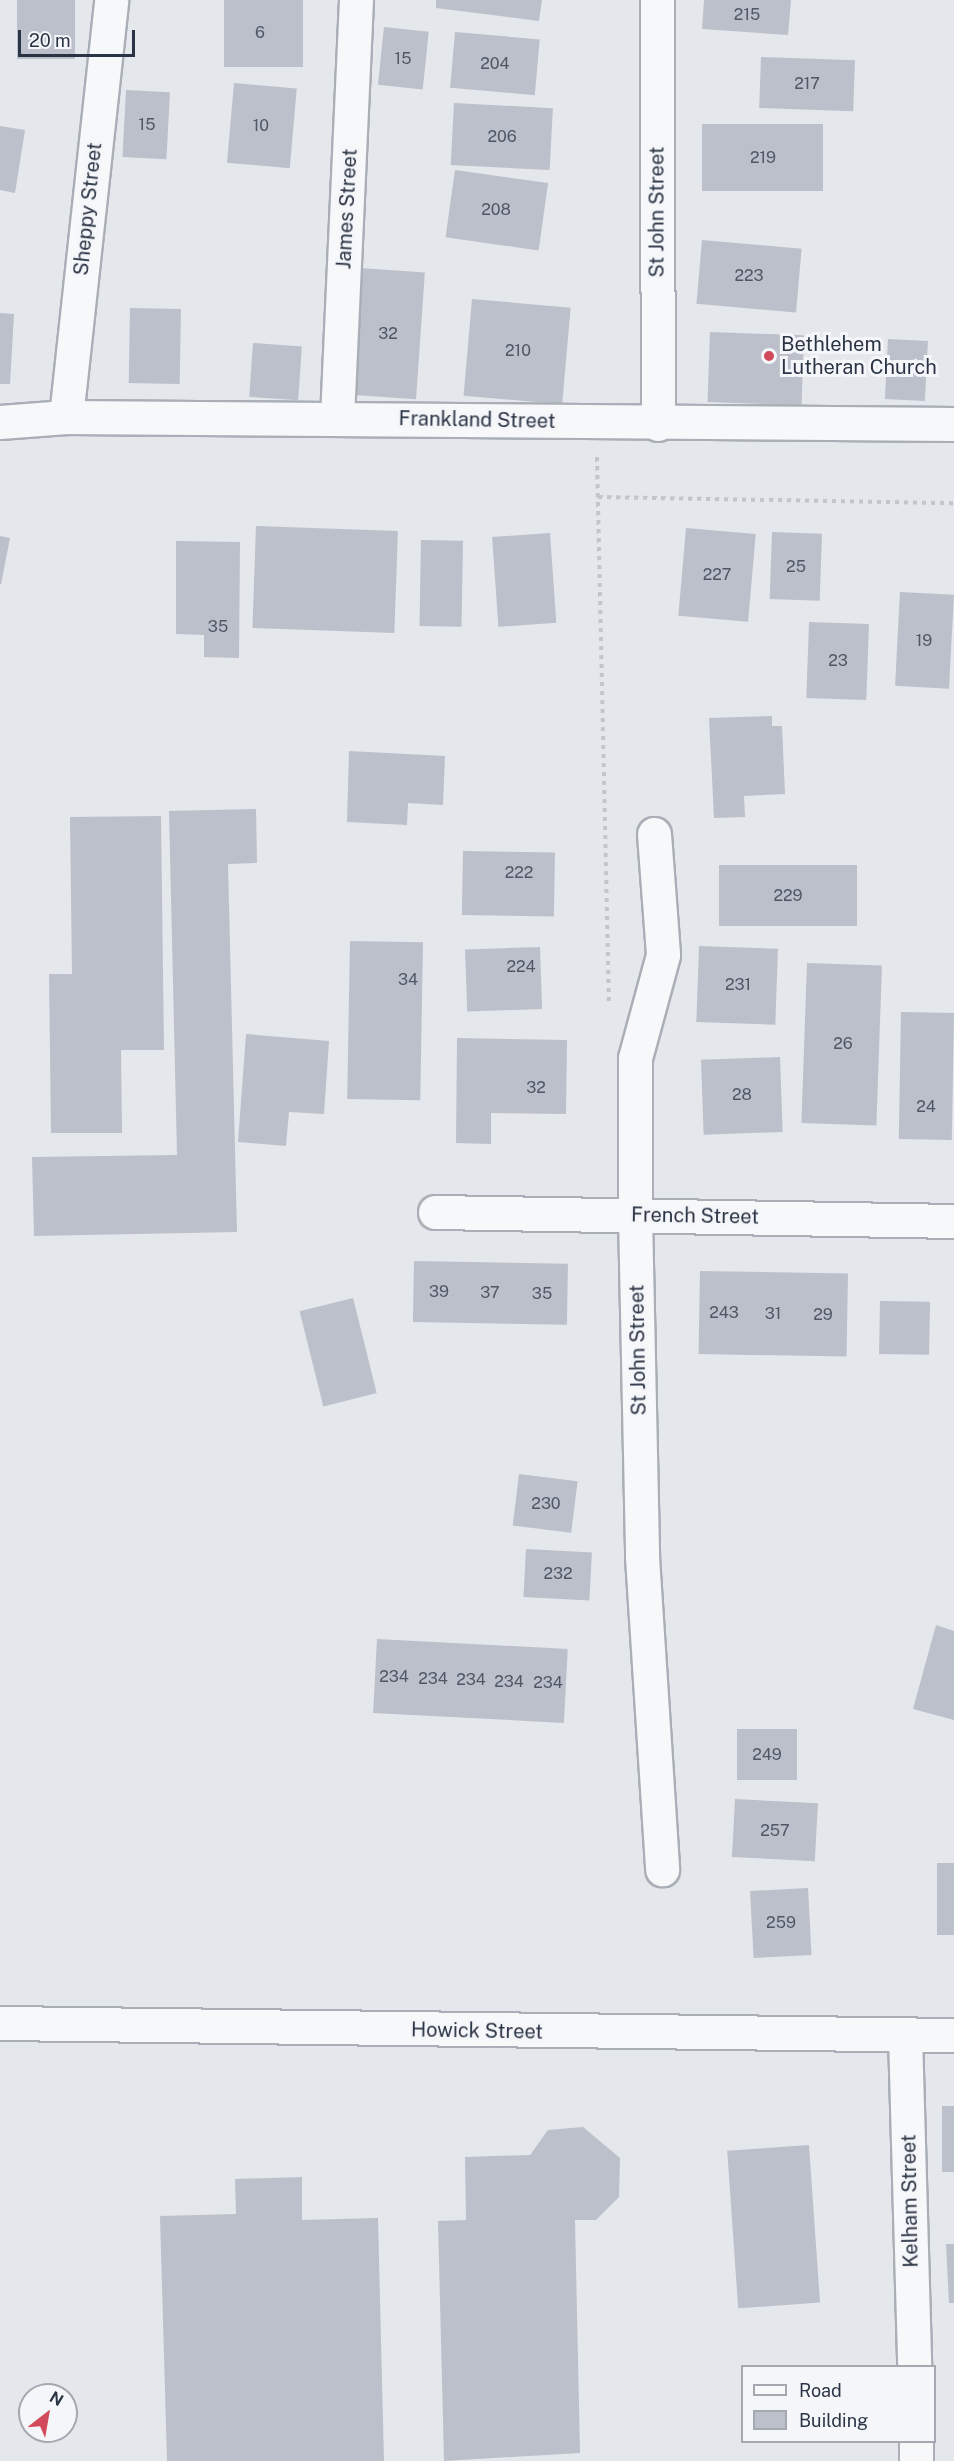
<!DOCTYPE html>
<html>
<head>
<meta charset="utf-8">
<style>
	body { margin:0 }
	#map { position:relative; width:954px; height:2461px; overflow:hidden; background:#e4e7ec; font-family:"Public Sans",sans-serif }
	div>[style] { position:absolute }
	.building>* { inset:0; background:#bbc0ca; transform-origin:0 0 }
	.path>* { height:4px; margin-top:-2px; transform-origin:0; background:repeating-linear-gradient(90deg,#c2c5cb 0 4.5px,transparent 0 9px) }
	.roads { filter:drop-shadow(2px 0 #a9aeb7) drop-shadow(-2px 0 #a9aeb7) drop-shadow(0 2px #a9aeb7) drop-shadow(0 -2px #a9aeb7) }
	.street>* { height:33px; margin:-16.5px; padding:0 16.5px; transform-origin:16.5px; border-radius:16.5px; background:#f7f8fa }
	.dots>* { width:16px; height:16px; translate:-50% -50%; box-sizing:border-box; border:3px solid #f4f6f9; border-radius:50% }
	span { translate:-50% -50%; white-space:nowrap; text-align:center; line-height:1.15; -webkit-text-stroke:6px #f4f6f9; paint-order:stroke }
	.number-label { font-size:16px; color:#4f5766 }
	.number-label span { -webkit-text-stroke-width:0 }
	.street-label { font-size:20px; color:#2b3445 }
	.poi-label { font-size:20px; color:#2b3445 }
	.left { translate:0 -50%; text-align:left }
	.legend { position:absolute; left:741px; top:2365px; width:195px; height:78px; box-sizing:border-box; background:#f4f6f9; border:2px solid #a4a8b1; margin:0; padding:8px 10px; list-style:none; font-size:18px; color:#2b3445 }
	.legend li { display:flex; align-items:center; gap:12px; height:30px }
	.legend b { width:30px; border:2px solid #a4a8b1 }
	.north { position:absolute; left:18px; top:2383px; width:60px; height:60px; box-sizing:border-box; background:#f4f6f9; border:2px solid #a4a8b1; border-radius:50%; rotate:31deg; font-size:16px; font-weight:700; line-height:24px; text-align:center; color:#2b3445 }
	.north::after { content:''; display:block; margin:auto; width:21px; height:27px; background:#d1495b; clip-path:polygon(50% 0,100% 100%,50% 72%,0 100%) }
	.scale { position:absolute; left:18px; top:30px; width:117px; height:27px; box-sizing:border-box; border:3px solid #2b3445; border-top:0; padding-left:8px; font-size:18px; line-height:21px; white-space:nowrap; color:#2b3445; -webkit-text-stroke:4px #f4f6f9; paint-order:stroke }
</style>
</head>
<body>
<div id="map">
	<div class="building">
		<i style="left:17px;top:0;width:58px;height:59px"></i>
		<i style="left:224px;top:0;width:79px;height:67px"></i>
		<i style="clip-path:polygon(436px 0,542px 0,539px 21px,436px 8px)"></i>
		<i style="clip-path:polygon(704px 0,791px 0,788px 35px,702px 29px)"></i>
		<i style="left:384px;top:27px;width:45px;height:58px;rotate:6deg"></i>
		<i style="left:455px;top:32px;width:85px;height:56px;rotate:5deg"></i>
		<i style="left:761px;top:57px;width:94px;height:51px;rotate:2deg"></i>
		<i style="left:234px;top:83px;width:63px;height:80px;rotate:5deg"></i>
		<i style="left:126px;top:90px;width:44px;height:67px;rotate:3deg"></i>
		<i style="left:454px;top:103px;width:99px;height:62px;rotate:3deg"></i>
		<i style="left:702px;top:124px;width:121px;height:67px"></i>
		<i style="clip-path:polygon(0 126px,25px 130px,15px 193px,0 190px)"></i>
		<i style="left:455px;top:170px;width:94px;height:68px;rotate:8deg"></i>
		<i style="left:702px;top:240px;width:100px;height:64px;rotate:5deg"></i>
		<i style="left:360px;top:268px;width:65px;height:127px;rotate:4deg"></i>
		<i style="left:472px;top:299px;width:99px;height:97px;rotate:5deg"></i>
		<i style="left:130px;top:308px;width:51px;height:75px;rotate:1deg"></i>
		<i style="clip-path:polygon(0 313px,14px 314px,10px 384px,0 384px)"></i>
		<i style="left:710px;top:332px;width:94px;height:70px;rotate:2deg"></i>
		<i style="left:888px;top:339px;width:40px;height:60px;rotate:3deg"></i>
		<i style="left:253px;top:343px;width:49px;height:54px;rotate:4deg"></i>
		<i style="left:256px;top:526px;width:142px;height:102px;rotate:2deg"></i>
		<i style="left:686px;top:528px;width:70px;height:88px;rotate:5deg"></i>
		<i style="left:772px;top:532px;width:50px;height:67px;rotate:2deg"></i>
		<i style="left:550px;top:533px;width:90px;height:58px;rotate:86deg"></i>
		<i style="clip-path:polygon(0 536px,10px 538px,1px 584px,0 584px)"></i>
		<i style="left:421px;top:540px;width:42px;height:86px;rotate:1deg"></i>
		<i style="clip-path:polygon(176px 541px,240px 542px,239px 658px,204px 657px,204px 635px,176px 634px)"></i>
		<i style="left:900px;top:592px;width:54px;height:94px;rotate:3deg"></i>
		<i style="left:809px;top:622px;width:60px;height:76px;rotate:2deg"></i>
		<i style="clip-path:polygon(772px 716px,772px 726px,782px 726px,785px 794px,744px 796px,745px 817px,714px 818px,709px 718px)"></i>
		<i style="clip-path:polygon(349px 751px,445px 756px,443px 805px,408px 803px,407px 825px,347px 822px)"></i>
		<i style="clip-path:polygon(256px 809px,257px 863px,228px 864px,237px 1232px,34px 1236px,32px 1157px,177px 1155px,169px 811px)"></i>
		<i style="clip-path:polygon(161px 816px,164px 1050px,121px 1050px,122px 1133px,51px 1133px,49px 974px,72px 974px,70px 817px)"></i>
		<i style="left:463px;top:851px;width:92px;height:64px;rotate:1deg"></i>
		<i style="left:719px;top:865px;width:138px;height:61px"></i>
		<i style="left:350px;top:941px;width:73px;height:158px;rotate:1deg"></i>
		<i style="left:699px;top:946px;width:79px;height:76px;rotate:2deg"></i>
		<i style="left:540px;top:947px;width:62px;height:75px;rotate:88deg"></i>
		<i style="left:807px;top:963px;width:75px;height:160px;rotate:2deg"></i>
		<i style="left:901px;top:1012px;width:53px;height:127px;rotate:1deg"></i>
		<i style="clip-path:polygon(246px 1034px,329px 1041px,324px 1114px,289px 1112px,286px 1146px,238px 1142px)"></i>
		<i style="clip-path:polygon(457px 1038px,567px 1040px,566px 1114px,491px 1113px,491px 1144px,456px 1143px)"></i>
		<i style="left:780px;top:1057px;width:75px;height:79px;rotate:88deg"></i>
		<i style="left:414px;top:1261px;width:154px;height:61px;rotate:1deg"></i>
		<i style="left:700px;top:1271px;width:148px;height:83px;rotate:1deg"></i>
		<i style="left:353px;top:1298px;width:98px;height:55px;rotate:76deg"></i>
		<i style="left:880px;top:1301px;width:50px;height:53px;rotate:1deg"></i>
		<i style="left:519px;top:1474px;width:59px;height:52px;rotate:7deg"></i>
		<i style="left:526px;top:1549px;width:66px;height:48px;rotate:3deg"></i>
		<i style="clip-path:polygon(936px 1625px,954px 1631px,954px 1720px,913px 1709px)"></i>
		<i style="left:377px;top:1639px;width:191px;height:74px;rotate:3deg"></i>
		<i style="left:797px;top:1729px;width:51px;height:60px;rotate:90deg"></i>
		<i style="left:735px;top:1799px;width:83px;height:58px;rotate:3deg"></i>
		<i style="left:937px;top:1863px;width:17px;height:72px"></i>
		<i style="left:808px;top:1888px;width:67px;height:58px;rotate:87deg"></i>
		<i style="left:942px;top:2106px;width:12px;height:66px"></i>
		<i style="clip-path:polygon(583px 2127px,620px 2158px,619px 2197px,596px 2220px,575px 2220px,580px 2453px,444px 2461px,438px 2221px,466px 2220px,465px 2157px,530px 2155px,548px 2130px)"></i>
		<i style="left:809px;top:2145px;width:158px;height:82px;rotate:86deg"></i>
		<i style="clip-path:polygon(302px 2177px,302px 2220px,378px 2218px,384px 2461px,167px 2461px,160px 2216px,236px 2214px,235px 2179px)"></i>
		<i style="clip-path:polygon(946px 2244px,954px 2244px,954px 2303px,949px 2303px)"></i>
	</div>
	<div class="path">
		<i style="left:597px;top:457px;width:548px;rotate:88.75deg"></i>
		<i style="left:598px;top:497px;width:356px;rotate:1deg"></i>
	</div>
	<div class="roads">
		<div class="street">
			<i style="left:657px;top:0;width:424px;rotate:89.9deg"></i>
			<i style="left:66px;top:417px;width:419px;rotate:-83.8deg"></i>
			<i style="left:337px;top:418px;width:418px;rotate:-87.4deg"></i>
			<i style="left:0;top:422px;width:66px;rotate:-4.3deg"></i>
			<i style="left:66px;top:417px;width:888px;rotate:0.45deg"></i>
			<i style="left:654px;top:834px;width:121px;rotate:85.7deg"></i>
			<i style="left:663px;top:955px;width:107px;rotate:105.2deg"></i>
			<i style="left:635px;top:1058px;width:157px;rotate:90deg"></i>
			<i style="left:635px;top:1215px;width:342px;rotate:88.8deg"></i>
			<i style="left:642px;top:1557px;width:313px;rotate:86.3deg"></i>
			<i style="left:435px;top:1212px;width:519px;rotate:0.99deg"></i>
			<i style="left:0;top:2023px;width:954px;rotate:0.72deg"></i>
			<i style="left:905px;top:2035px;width:331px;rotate:88.4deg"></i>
			<i style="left:916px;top:2442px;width:19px;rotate:90deg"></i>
		</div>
	</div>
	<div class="dots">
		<i style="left:769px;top:356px;background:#d1495b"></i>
	</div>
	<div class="number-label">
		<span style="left:747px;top:15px">215</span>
		<span style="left:260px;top:33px">6</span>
		<span style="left:403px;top:59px">15</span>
		<span style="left:495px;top:64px">204</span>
		<span style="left:807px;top:84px">217</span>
		<span style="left:147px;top:125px">15</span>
		<span style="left:261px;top:126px">10</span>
		<span style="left:502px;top:137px">206</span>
		<span style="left:763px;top:158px">219</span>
		<span style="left:496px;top:210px">208</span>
		<span style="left:749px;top:276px">223</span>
		<span style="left:388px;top:334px">32</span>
		<span style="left:518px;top:351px">210</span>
		<span style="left:796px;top:567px">25</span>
		<span style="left:717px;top:575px">227</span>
		<span style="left:218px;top:627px">35</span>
		<span style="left:924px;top:641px">19</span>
		<span style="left:838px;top:661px">23</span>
		<span style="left:519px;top:873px">222</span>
		<span style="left:788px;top:896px">229</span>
		<span style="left:521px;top:967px">224</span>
		<span style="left:408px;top:980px">34</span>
		<span style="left:738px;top:985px">231</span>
		<span style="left:843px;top:1044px">26</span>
		<span style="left:536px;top:1088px">32</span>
		<span style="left:742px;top:1095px">28</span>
		<span style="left:926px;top:1107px">24</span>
		<span style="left:439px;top:1292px">39</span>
		<span style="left:490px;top:1293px">37</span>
		<span style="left:542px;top:1294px">35</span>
		<span style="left:724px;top:1313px">243</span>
		<span style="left:773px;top:1314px">31</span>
		<span style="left:823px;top:1315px">29</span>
		<span style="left:546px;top:1504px">230</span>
		<span style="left:558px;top:1574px">232</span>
		<span style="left:394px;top:1677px">234</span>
		<span style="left:433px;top:1679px">234</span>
		<span style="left:471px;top:1680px">234</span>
		<span style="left:509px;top:1682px">234</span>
		<span style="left:548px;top:1683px">234</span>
		<span style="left:767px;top:1755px">249</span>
		<span style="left:775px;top:1831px">257</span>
		<span style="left:781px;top:1923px">259</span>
	</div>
	<div class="street-label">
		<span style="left:88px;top:209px;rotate:-84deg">Sheppy Street</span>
		<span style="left:347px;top:209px;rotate:-87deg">James Street</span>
		<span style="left:657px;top:212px;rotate:-90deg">St John Street</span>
		<span style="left:477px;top:420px;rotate:1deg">Frankland Street</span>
		<span style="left:695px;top:1216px;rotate:1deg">French Street</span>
		<span style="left:638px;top:1350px;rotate:-91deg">St John Street</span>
		<span style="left:477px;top:2031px;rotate:1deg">Howick Street</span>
		<span style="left:910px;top:2201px;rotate:-91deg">Kelham Street</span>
	</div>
	<div class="poi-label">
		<span class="left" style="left:781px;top:356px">Bethlehem<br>Lutheran Church</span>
	</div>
	<ul class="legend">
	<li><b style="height:8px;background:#f7f8fa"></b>Road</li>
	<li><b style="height:16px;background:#bbc0ca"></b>Building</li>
	</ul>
	<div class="north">N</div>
	<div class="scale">20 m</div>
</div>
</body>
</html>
